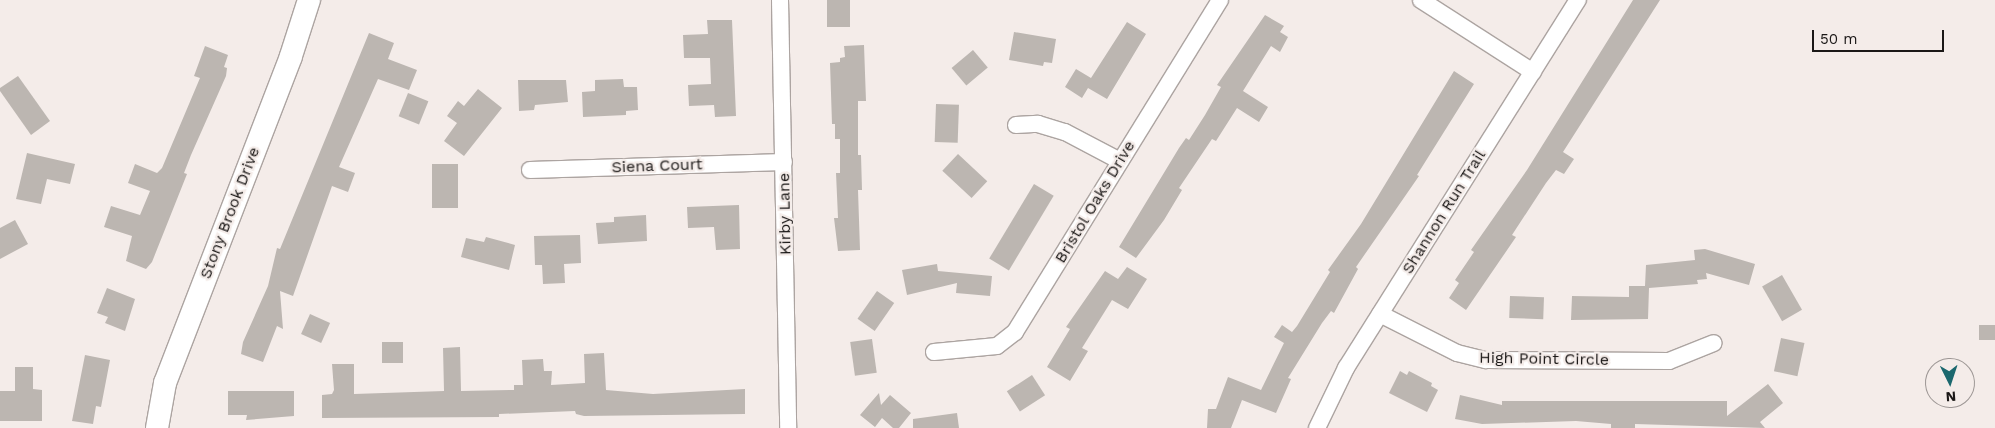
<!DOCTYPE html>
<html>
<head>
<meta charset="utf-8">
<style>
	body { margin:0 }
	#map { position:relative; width:1995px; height:428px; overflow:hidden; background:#f4ece9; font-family:"Work Sans",sans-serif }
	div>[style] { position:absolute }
	.building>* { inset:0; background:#bcb6b1; transform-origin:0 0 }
	.roads { filter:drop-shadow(1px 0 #aca4a1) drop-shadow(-1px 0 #aca4a1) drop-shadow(0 1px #aca4a1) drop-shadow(0 -1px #aca4a1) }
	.street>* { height:16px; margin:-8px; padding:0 8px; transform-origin:8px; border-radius:8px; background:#fff }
	.secondary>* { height:22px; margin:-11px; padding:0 11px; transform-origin:11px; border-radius:11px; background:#fff }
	span { translate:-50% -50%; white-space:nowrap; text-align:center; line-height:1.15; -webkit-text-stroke:4.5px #f4ece9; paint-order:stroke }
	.street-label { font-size:16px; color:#1b1817 }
	.north { position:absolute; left:1925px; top:358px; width:50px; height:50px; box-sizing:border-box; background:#f4ece9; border:1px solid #9d9795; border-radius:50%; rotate:176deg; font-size:14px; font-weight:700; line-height:20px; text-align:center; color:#1b1817 }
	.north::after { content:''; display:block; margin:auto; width:18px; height:22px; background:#1b686e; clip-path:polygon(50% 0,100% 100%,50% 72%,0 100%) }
	.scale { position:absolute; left:1812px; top:30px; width:132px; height:22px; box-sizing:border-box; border:2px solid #1b1817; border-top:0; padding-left:6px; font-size:15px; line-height:18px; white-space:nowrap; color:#1b1817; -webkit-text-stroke:4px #f4ece9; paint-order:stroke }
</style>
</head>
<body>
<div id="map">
	<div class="building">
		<i style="left:827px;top:0;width:23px;height:27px"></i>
		<i style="clip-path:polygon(1633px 0,1660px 0,1563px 152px,1574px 159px,1564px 174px,1556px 170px,1546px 183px,1512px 235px,1516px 237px,1466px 310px,1449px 298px,1459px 283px,1455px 280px,1474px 252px,1471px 250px,1527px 170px)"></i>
		<i style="clip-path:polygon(1265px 15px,1284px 26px,1280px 32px,1288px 37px,1280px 52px,1271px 46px,1243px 91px,1268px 107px,1259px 122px,1237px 108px,1216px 141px,1212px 139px,1179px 188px,1182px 190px,1164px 220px,1136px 258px,1119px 247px,1179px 148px,1186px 138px,1189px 140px,1205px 115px,1221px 87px,1217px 85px)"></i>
		<i style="clip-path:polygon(707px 20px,732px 20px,736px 116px,715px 117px,714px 105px,689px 106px,688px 85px,711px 84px,710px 58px,684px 58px,683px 35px,708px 34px)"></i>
		<i style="clip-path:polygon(1127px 22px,1146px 34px,1107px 99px,1088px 88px,1082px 98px,1065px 87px,1076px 69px,1091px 78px)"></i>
		<i style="clip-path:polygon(1014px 32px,1056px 39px,1052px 63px,1044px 62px,1043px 66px,1009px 60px)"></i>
		<i style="clip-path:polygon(369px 33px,394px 43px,388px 59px,417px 70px,409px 90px,378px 79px,339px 167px,355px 173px,348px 192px,332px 186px,293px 296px,280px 291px,283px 329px,277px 326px,263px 362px,241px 354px,243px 342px,268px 286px,277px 248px,280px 249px)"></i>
		<i style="clip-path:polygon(864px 45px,866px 101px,858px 101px,858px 155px,861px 155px,862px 190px,858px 190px,860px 250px,838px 251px,834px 218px,838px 218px,836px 173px,840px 173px,840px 139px,835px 139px,835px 124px,832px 124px,830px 63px,840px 62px,840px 58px,845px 57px,844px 46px)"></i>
		<i style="clip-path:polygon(205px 46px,228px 55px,224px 67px,227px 68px,226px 76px,191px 155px,184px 173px,187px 174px,152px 262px,146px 269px,126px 261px,132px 236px,104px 227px,111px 206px,140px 215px,150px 191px,128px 183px,135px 164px,157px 173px,162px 168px,200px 78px,194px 76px)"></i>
		<i style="left:973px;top:50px;width:23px;height:28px;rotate:50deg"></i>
		<i style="clip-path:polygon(1454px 71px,1474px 84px,1417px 175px,1419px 176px,1356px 267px,1358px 269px,1334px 313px,1331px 311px,1322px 323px,1288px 378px,1291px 379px,1276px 413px,1242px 400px,1231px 428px,1207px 428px,1208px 409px,1216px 409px,1228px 377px,1261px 390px,1284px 343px,1274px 337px,1282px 325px,1292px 332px,1297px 326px,1330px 272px,1328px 270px,1361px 224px)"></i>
		<i style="clip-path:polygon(18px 76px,50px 121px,31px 135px,0 91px,0 88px)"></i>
		<i style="clip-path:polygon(623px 79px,624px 87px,637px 87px,638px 110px,626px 111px,626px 115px,583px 117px,582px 92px,595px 91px,595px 80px)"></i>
		<i style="clip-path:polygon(518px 80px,566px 80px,568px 102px,535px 105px,534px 110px,519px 111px)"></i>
		<i style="clip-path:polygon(478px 89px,502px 108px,464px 156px,444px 141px,457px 123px,447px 116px,458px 101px,464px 106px)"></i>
		<i style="left:408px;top:93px;width:22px;height:25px;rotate:22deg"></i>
		<i style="left:936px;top:104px;width:23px;height:38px;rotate:2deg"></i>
		<i style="clip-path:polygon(27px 153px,75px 164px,70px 184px,47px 179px,41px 204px,16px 199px)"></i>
		<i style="left:958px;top:154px;width:40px;height:23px;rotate:43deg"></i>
		<i style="left:432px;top:164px;width:26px;height:44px"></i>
		<i style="left:1034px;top:184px;width:23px;height:87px;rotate:31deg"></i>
		<i style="clip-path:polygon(739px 205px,740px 249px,716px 250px,714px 227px,688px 228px,687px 207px)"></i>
		<i style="clip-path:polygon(646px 215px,647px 241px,598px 244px,596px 223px,614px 222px,614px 217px)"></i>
		<i style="clip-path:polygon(15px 220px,28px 244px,0 259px,0 228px)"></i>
		<i style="clip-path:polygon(580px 235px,581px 263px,564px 264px,565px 283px,543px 284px,542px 265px,535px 265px,534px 236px)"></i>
		<i style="clip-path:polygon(486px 237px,515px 245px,509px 270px,461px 257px,466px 238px,484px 242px)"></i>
		<i style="clip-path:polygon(1705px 249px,1755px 264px,1749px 285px,1706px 273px,1707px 279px,1697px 280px,1698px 284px,1649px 288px,1648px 319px,1571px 320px,1572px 296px,1629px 297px,1629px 286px,1645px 286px,1646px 265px,1695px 260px,1694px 250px)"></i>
		<i style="clip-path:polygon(937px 264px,938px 271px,992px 276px,990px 296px,956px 293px,957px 283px,907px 295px,902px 270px)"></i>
		<i style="clip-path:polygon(1127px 267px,1147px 279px,1128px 309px,1112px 300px,1082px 348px,1088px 351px,1070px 381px,1047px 367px,1070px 329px,1066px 327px,1105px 271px,1118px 279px)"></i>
		<i style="left:1782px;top:275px;width:40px;height:23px;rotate:60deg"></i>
		<i style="clip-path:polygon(107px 288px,135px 299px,125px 331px,105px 323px,108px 317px,97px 313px)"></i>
		<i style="left:877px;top:291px;width:21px;height:34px;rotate:35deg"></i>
		<i style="left:1510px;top:296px;width:34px;height:22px;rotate:2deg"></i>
		<i style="left:310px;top:314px;width:22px;height:22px;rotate:24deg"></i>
		<i style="left:1979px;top:325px;width:16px;height:15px"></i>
		<i style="left:1781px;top:338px;width:24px;height:34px;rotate:12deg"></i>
		<i style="left:872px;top:339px;width:34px;height:22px;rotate:82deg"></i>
		<i style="left:403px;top:342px;width:21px;height:21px;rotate:90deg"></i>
		<i style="clip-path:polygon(460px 347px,461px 391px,514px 390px,514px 385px,523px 385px,522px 360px,543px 359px,544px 371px,552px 371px,551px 385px,585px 383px,584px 354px,604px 353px,606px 390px,653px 394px,745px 389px,745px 414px,584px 416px,576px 414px,575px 411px,499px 414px,499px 417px,322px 418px,322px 395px,332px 394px,334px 390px,332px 364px,354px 364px,354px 394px,444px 391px,443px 348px)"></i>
		<i style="clip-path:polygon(85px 355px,110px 360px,101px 407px,96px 406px,93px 424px,72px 421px)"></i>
		<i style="clip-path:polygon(15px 367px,33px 367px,33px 389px,42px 390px,42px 421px,0 421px,0 391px,15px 391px)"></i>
		<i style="clip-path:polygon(1400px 371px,1407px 375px,1409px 371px,1432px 383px,1431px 386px,1438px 390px,1427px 412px,1389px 393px)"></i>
		<i style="left:1032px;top:375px;width:24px;height:30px;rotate:57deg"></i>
		<i style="clip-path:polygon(1768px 384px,1783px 403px,1760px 422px,1765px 428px,1635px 424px,1635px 428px,1611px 428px,1611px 424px,1576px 421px,1482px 424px,1455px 419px,1460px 395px,1502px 405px,1502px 401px,1727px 401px,1727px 416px)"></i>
		<i style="clip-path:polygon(228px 391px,294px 391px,294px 416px,246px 420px,247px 415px,228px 415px)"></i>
		<i style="clip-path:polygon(879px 393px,881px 405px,890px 395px,911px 413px,899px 428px,893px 428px,882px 418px,875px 427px,860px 415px)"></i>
		<i style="clip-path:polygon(957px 413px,959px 428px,913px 428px,913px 419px)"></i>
	</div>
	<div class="roads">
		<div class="street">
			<i style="left:780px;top:0;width:428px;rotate:88.9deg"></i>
			<i style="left:1421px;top:0;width:133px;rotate:32.7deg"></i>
			<i style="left:1016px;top:125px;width:22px;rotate:-3deg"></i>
			<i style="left:1038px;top:124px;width:28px;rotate:17deg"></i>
			<i style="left:1065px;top:132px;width:62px;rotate:27.8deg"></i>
			<i style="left:530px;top:170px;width:254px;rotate:-1.8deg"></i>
			<i style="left:1380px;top:314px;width:86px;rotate:26.9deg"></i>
			<i style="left:1457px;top:353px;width:30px;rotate:14deg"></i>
			<i style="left:1486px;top:360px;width:183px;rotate:0.3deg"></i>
			<i style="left:1669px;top:361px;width:48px;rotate:-21.8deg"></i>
			<i style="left:934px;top:352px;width:63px;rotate:-5.4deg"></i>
			<i style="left:997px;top:346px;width:23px;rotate:-38deg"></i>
			<i style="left:1015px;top:332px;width:390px;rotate:-58.3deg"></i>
			<i style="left:1317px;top:428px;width:67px;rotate:-64.2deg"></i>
			<i style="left:1346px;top:368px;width:435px;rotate:-57.8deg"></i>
		</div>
		<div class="secondary">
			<i style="left:157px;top:428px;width:46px;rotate:-79.9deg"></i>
			<i style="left:165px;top:383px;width:350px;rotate:-68.9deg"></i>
			<i style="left:291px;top:56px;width:59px;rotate:-72.2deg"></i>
		</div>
	</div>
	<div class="street-label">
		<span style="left:657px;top:166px;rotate:-2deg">Siena Court</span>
		<span style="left:1095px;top:202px;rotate:-59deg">Bristol Oaks Drive</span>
		<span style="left:1444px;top:212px;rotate:-58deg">Shannon Run Trail</span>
		<span style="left:230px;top:213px;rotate:-69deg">Stony Brook Drive</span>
		<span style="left:785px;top:214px;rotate:-91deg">Kirby Lane</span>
		<span style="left:1544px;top:359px;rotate:1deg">High Point Circle</span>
	</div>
	<div class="north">N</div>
	<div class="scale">50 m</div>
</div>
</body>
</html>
